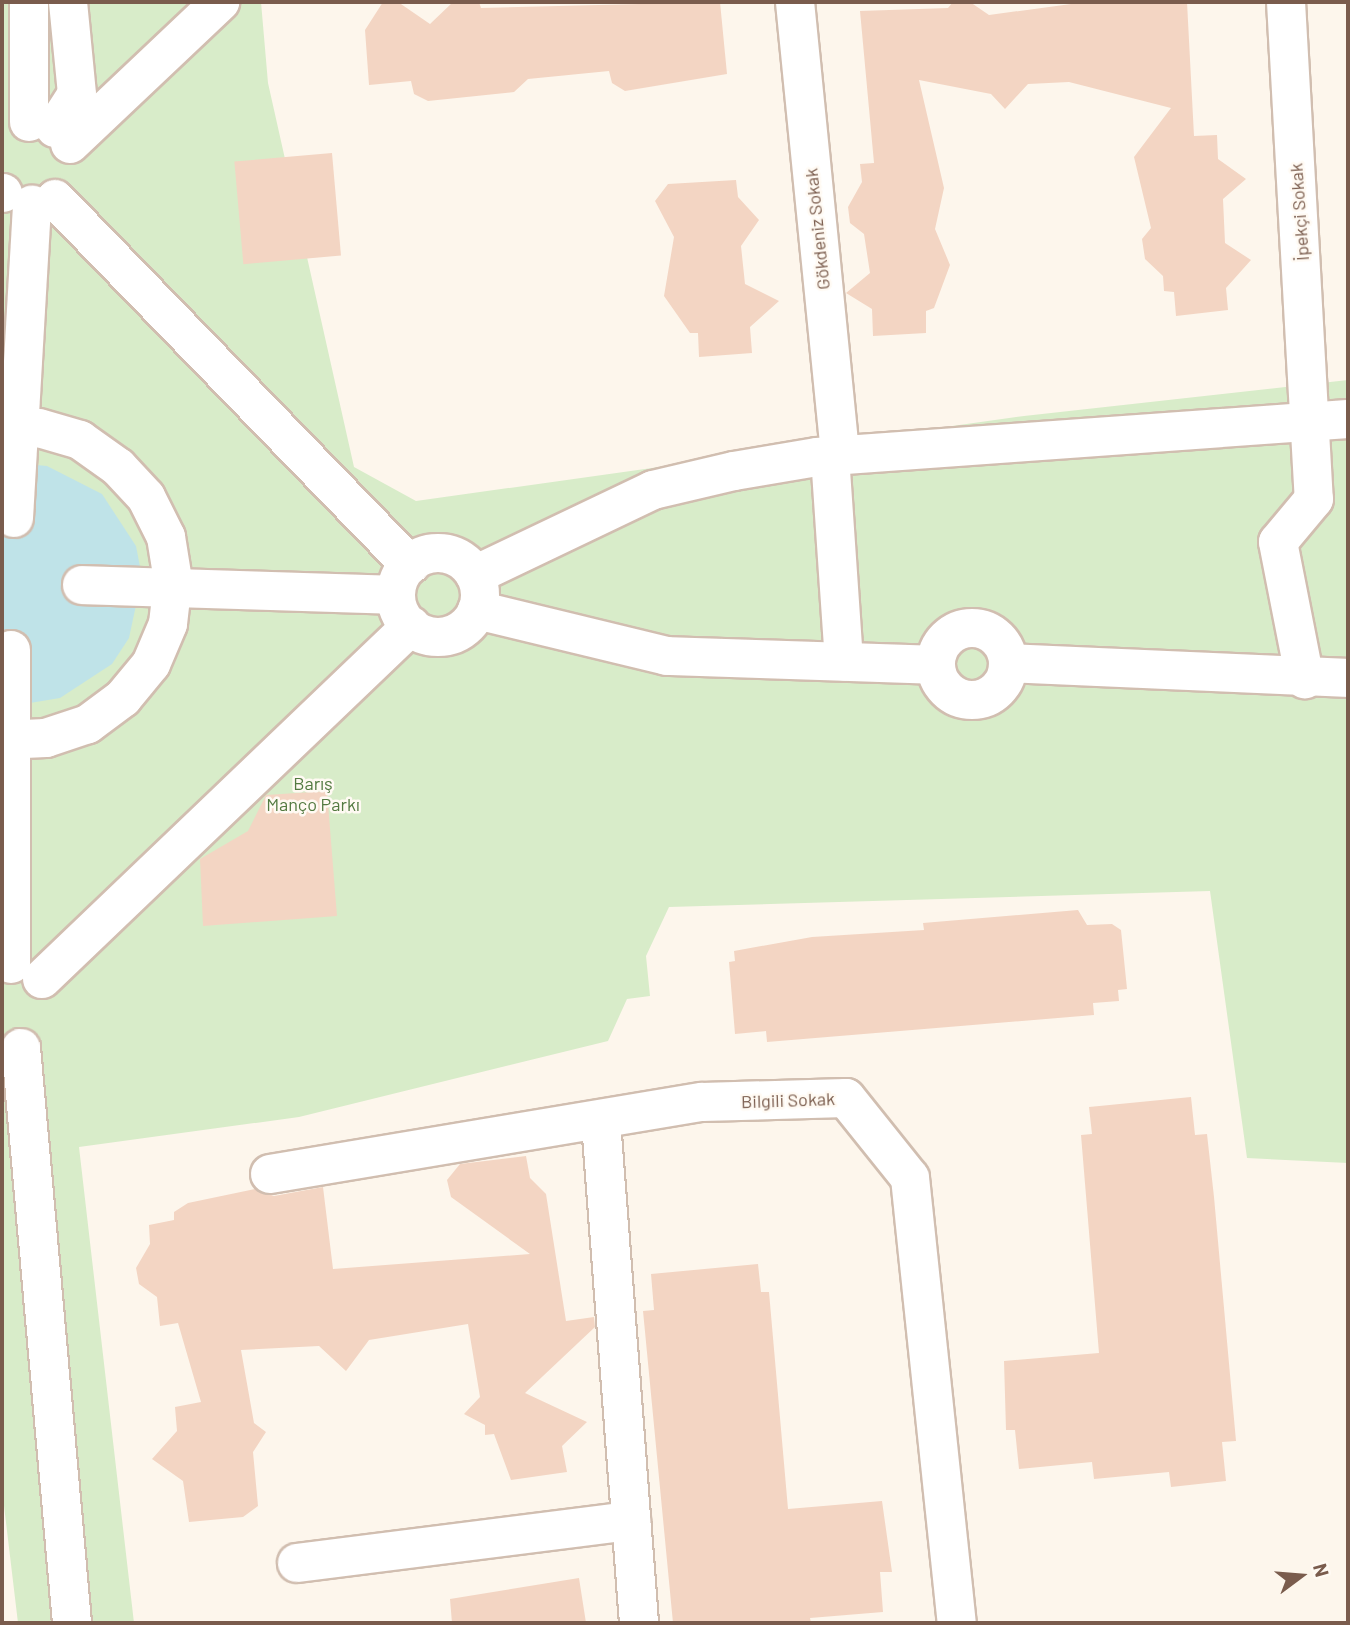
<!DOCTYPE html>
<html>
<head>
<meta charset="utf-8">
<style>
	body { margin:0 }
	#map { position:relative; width:1350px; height:1625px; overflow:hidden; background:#fdf6ec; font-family:Barlow,sans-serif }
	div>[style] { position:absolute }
	.green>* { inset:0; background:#d8ecc9 }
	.water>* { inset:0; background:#bfe3e8 }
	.building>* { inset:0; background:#f3d5c3; transform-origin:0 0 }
	.roads { filter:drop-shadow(2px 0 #d1beb0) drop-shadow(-2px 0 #d1beb0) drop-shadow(0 2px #d1beb0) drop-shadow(0 -2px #d1beb0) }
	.street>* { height:38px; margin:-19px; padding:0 19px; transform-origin:19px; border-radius:19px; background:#fff }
	.street>.ring { margin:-19px; padding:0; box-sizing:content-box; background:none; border:38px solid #fff; border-radius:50% }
	span { translate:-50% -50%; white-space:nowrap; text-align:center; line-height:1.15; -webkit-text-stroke:5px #fffaf3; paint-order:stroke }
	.street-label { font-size:18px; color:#7a5c4d }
	.park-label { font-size:18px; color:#537a41 }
	.frame { position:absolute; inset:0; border:4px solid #7a5c4d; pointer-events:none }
	.north { position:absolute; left:1266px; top:1541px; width:70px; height:70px; -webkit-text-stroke:5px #fffaf3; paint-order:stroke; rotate:74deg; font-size:19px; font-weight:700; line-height:28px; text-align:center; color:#7a5c4d }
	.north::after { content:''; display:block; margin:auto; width:24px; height:32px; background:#7a5c4d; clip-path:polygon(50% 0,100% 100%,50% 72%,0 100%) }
</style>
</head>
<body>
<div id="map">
	<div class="green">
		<i style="clip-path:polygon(2px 2px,261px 2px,268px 83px,354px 467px,416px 501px,1024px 416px,1348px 380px,1348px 1163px,1247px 1158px,1210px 891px,669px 907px,646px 956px,650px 996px,627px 999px,608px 1041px,299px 1117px,79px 1147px,134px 1623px,18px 1623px,2px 1489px)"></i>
	</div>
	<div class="water">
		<i style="clip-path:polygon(15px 463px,47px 466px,102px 494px,136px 546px,142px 577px,129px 638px,112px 664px,60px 698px,24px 704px,2px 702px,2px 466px)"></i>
	</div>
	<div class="building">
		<i style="clip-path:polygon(383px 2px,398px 2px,430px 24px,453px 2px,479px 2px,481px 8px,720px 2px,727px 74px,625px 91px,612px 83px,609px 71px,528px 79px,514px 92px,428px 101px,414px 94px,411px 81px,369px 85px,365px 30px)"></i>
		<i style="clip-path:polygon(953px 2px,970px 2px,989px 15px,1071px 4px,1187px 2px,1194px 136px,1217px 135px,1218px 159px,1246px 179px,1223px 199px,1225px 243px,1251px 260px,1226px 288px,1228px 310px,1176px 316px,1174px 292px,1164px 291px,1163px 276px,1145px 259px,1142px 239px,1151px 228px,1134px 157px,1171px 108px,1069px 82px,1028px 84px,1005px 109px,991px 94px,919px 80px,944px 188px,935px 229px,950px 265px,934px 308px,926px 311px,926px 333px,873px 336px,872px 309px,846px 293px,870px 273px,864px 234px,850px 223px,848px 207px,862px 182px,860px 164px,874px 163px,860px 11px,948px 8px)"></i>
		<i style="left:332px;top:153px;width:103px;height:98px;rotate:85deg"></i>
		<i style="clip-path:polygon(736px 180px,738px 197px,759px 220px,741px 246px,745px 284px,779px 301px,750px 327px,752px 353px,699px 357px,698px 333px,690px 333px,664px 296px,674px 237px,655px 201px,668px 184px)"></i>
		<i style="clip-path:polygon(327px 791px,337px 916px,203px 926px,200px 859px,248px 831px,266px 795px)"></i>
		<i style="clip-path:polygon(1078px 910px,1087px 925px,1112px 924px,1121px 930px,1127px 989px,1118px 990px,1119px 1001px,1093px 1003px,1094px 1015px,767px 1042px,766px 1031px,735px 1034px,729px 962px,735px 961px,734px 951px,812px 937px,924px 930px,923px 923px)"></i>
		<i style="clip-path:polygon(1191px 1097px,1195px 1135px,1207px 1134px,1214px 1197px,1236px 1441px,1222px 1442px,1226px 1481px,1171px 1487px,1169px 1472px,1094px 1479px,1092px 1462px,1019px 1469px,1015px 1430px,1006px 1430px,1004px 1361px,1099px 1353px,1081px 1135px,1092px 1134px,1089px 1107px)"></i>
		<i style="clip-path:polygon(526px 1156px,530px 1178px,546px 1194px,566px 1321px,594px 1317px,595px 1327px,525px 1393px,587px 1422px,562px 1446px,567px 1472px,511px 1480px,494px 1434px,485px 1435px,485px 1425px,464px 1414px,480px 1397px,468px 1324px,369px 1340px,346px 1371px,319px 1346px,241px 1350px,254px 1423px,266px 1432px,253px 1452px,258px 1506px,243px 1517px,189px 1522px,183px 1481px,152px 1459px,177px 1431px,175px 1407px,201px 1402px,178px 1323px,160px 1326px,157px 1297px,139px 1284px,136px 1268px,150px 1244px,149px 1225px,174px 1220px,174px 1212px,188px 1203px,255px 1189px,274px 1196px,323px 1187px,333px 1269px,530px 1254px,451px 1197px,447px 1180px,460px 1164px)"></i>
		<i style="clip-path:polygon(758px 1264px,761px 1292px,769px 1292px,788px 1509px,882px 1501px,892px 1572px,880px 1572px,883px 1612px,810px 1618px,811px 1623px,673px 1623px,643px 1311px,654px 1310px,651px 1274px)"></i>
		<i style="clip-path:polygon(579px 1578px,586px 1623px,452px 1623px,450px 1599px)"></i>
	</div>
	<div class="roads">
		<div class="street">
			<i style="left:795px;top:2px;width:456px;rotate:84.3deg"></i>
			<i style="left:1286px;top:2px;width:498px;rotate:86.8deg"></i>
			<i style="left:1314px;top:499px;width:56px;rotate:129.9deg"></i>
			<i style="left:1278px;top:542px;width:140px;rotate:78.9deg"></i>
			<i style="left:29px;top:122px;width:120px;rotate:-90deg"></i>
			<i style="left:55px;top:128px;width:40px;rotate:-57.1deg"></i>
			<i style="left:77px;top:94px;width:92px;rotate:-95.6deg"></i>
			<i style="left:70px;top:144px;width:207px;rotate:-43.4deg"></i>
			<i style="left:2px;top:193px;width:1px"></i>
			<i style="left:55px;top:199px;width:510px;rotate:45.87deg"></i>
			<i style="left:2px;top:427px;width:37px;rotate:2deg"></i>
			<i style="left:39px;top:428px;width:43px;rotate:16.3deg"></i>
			<i style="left:80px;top:440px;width:47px;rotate:35.4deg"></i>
			<i style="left:118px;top:467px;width:41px;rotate:47deg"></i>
			<i style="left:146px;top:497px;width:45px;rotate:63.4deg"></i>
			<i style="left:166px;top:537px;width:44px;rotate:80.8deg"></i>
			<i style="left:173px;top:580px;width:44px;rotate:96.5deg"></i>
			<i style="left:168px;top:624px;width:43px;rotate:113deg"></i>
			<i style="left:151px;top:664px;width:44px;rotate:129.5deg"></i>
			<i style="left:123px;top:698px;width:44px;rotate:143.4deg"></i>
			<i style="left:88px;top:724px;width:44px;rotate:161.6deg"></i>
			<i style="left:46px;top:738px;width:44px;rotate:177.4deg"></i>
			<i style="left:830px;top:456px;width:206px;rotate:86.1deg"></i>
			<i style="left:14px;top:518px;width:314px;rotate:-86.7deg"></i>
			<i class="ring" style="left:396px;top:553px;width:46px;height:46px"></i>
			<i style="left:475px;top:575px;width:197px;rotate:-25.5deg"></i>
			<i style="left:653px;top:490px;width:83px;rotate:-13.2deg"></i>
			<i style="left:734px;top:471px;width:84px;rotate:-9.6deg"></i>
			<i style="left:817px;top:457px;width:532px;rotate:-4.09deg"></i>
			<i style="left:82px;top:585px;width:314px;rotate:1.8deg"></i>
			<i style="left:477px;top:610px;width:195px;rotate:13.6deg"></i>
			<i style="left:667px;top:656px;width:269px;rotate:1.9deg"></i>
			<i class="ring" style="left:936px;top:628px;width:34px;height:34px"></i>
			<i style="left:1008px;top:663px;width:340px;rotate:2.5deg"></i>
			<i style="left:11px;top:964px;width:314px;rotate:-90deg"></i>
			<i style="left:42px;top:979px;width:511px;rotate:-43.73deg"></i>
			<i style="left:21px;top:1048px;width:577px;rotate:84.93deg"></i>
			<i style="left:601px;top:1122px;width:502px;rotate:85.66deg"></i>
			<i style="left:270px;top:1174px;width:438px;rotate:-9.5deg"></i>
			<i style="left:702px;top:1102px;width:144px;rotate:-1.6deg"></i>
			<i style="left:846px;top:1098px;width:102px;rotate:51.3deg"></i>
			<i style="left:910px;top:1178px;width:447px;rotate:84deg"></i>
			<i style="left:297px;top:1563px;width:337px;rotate:-7.2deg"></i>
		</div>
	</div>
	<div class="street-label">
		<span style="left:1299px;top:212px;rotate:-94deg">İpekçi Sokak</span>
		<span style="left:817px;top:229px;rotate:-96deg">Gökdeniz Sokak</span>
		<span style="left:788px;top:1100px;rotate:-2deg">Bilgili Sokak</span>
	</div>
	<div class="park-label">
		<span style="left:313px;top:794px">Barış<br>Manço Parkı</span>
	</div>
	<div class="frame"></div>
	<div class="north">N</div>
</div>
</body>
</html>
